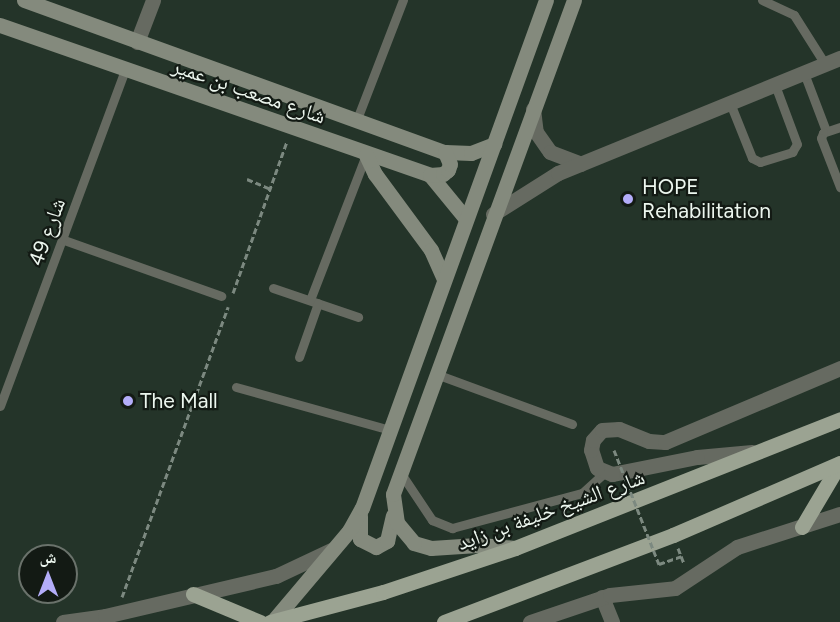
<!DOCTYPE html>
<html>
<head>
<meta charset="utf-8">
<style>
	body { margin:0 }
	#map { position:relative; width:840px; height:622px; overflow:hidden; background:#243429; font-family:Figtree,"Noto Naskh Arabic",sans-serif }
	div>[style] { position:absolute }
	.path>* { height:3px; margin-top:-1.5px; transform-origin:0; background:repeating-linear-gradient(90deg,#7c8980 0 6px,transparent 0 9px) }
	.lane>* { height:9px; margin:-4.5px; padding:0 4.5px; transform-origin:4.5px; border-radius:4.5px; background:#666a61 }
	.street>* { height:15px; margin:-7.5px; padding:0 7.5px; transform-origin:7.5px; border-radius:7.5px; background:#666a61 }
	.secondary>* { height:15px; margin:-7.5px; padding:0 7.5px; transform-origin:7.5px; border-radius:7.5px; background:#848a7d }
	.primary>* { height:15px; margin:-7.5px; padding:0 7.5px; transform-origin:7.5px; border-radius:7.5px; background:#9ba392 }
	.path-bridge>* { height:3px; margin-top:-1.5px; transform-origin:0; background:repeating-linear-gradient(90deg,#7c8980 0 6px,transparent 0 9px) }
	.dots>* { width:16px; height:16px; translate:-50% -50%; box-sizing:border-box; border:3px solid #131a14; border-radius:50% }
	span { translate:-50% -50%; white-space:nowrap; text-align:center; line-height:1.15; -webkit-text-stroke:4.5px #131a14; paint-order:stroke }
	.street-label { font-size:21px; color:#ecf6ee }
	.poi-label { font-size:21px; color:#ecf6ee }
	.left { translate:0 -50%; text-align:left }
	.north { position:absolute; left:18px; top:544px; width:60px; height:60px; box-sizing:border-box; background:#131a14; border:2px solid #6a726b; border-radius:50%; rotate:0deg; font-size:16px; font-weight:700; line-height:24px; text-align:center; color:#ecf6ee }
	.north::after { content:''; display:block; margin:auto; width:21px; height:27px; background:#b3adf9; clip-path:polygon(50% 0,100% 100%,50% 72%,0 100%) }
</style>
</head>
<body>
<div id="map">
	<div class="path">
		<i style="left:247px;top:179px;width:26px;rotate:23deg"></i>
		<i style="left:233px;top:293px;width:161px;rotate:-70.4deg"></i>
		<i style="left:678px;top:548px;width:17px;rotate:69deg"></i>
		<i style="left:659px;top:564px;width:24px;rotate:-19deg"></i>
		<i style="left:122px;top:597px;width:309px;rotate:-69.9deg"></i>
	</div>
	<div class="lane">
		<i style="left:762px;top:0;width:35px;rotate:25deg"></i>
		<i style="left:794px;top:15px;width:58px;rotate:57.7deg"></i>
		<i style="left:804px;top:73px;width:62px;rotate:69.2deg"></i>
		<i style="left:730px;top:103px;width:59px;rotate:68.2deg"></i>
		<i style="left:752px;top:158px;width:9px;rotate:27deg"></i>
		<i style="left:760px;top:162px;width:34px;rotate:-17deg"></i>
		<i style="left:792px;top:152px;width:9px;rotate:-58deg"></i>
		<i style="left:797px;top:144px;width:63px;rotate:-110.4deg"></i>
		<i style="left:357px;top:119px;width:128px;rotate:-68.9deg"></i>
		<i style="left:840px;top:127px;width:18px;rotate:161deg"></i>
		<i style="left:823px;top:133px;width:5px;rotate:112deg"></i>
		<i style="left:821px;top:138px;width:53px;rotate:68.8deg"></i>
		<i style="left:64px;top:240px;width:167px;rotate:19.6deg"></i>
		<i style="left:273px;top:288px;width:90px;rotate:18.8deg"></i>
		<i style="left:310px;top:300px;width:155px;rotate:-68.9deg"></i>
		<i style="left:299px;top:357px;width:57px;rotate:-70.6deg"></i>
		<i style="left:436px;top:374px;width:145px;rotate:20.2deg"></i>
		<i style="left:236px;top:387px;width:160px;rotate:15.6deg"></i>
		<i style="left:0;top:406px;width:359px;rotate:-69.6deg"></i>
		<i style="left:400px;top:472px;width:58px;rotate:56.3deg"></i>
		<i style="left:432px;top:520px;width:22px;rotate:22deg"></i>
		<i style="left:452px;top:528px;width:135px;rotate:-15.1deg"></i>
		<i style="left:582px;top:493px;width:30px;rotate:-42deg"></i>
	</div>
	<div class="street">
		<i style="left:137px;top:42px;width:45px;rotate:-69.1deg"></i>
		<i style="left:533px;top:109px;width:23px;rotate:83deg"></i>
		<i style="left:536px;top:132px;width:24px;rotate:55deg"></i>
		<i style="left:550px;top:152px;width:33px;rotate:21deg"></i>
		<i style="left:493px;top:214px;width:77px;rotate:-32.2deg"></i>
		<i style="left:558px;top:173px;width:305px;rotate:-22.2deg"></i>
		<i style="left:752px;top:452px;width:55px;rotate:174.8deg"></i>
		<i style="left:697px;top:457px;width:87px;rotate:168.7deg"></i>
		<i style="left:612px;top:474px;width:16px;rotate:-158deg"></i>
		<i style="left:597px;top:468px;width:19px;rotate:-108deg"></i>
		<i style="left:591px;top:450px;width:10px;rotate:-79deg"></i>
		<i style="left:593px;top:440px;width:13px;rotate:-48deg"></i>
		<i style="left:602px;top:430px;width:17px;rotate:-3deg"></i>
		<i style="left:619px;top:429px;width:32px;rotate:22deg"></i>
		<i style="left:649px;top:441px;width:16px;rotate:4deg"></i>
		<i style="left:665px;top:442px;width:190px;rotate:-22.9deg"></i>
		<i style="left:602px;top:597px;width:27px;rotate:68deg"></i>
		<i style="left:63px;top:622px;width:42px;rotate:-8.1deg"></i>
		<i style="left:105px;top:616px;width:176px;rotate:-13.2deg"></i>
		<i style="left:276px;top:576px;width:61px;rotate:-25.3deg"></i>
		<i style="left:530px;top:622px;width:84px;rotate:-18.6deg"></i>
		<i style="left:610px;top:595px;width:65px;rotate:-6.1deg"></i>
		<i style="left:675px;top:588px;width:74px;rotate:-33.5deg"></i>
		<i style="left:737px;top:547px;width:108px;rotate:-17.8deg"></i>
	</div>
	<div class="secondary">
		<i style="left:24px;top:0;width:448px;rotate:19.9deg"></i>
		<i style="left:445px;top:152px;width:26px;rotate:2deg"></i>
		<i style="left:471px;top:153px;width:25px;rotate:-21deg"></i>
		<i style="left:0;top:25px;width:455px;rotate:19.2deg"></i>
		<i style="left:430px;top:175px;width:57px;rotate:50.7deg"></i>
		<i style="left:366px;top:155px;width:21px;rotate:65deg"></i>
		<i style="left:375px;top:174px;width:94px;rotate:53.6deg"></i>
		<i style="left:431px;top:250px;width:32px;rotate:66deg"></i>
		<i style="left:430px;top:175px;width:13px;rotate:-4deg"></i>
		<i style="left:443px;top:174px;width:6px;rotate:-39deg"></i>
		<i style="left:448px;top:170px;width:6px;rotate:-72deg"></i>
		<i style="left:450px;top:164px;width:13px;rotate:-113deg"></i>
		<i style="left:360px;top:516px;width:23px;rotate:90deg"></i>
		<i style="left:360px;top:539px;width:18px;rotate:27deg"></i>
		<i style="left:376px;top:547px;width:13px;rotate:-29deg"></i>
		<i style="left:387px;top:541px;width:26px;rotate:-77deg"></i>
		<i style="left:515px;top:548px;width:38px;rotate:-175deg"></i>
		<i style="left:477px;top:545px;width:46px;rotate:176.3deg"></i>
		<i style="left:431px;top:548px;width:18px;rotate:-164deg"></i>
		<i style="left:414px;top:543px;width:26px;rotate:-130deg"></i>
		<i style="left:397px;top:523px;width:29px;rotate:-98deg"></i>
		<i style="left:393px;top:494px;width:526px;rotate:-69.88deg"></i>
		<i style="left:272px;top:622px;width:119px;rotate:-49.8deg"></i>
		<i style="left:349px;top:531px;width:26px;rotate:-61deg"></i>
		<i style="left:362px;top:508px;width:540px;rotate:-70.09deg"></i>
	</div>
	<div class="primary">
		<i style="left:802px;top:527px;width:74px;rotate:-59.3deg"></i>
		<i style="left:193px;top:594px;width:73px;rotate:22.7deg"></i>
		<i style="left:270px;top:622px;width:117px;rotate:-14.9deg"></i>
		<i style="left:383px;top:592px;width:139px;rotate:-18.4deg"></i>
		<i style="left:515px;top:548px;width:350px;rotate:-21.6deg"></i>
		<i style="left:444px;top:622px;width:245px;rotate:-20.8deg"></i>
		<i style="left:673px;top:535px;width:182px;rotate:-23.3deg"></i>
	</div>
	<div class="path-bridge">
		<i style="left:614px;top:450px;width:123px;rotate:68.5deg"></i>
	</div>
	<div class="dots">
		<i style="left:628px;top:199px;background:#b3adf9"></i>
		<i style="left:128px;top:401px;background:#b3adf9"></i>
	</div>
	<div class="street-label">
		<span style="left:249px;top:91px;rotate:19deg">شارع مصعب بن عمير</span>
		<span style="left:47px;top:232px;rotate:-70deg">شارع 49</span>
		<span style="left:551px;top:510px;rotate:-20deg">شارع الشيخ خليفة بن زايد</span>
	</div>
	<div class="poi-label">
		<span class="left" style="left:642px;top:199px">HOPE<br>Rehabilitation</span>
		<span class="left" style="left:140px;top:401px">The Mall</span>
	</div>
	<div class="north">ش</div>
</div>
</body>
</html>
